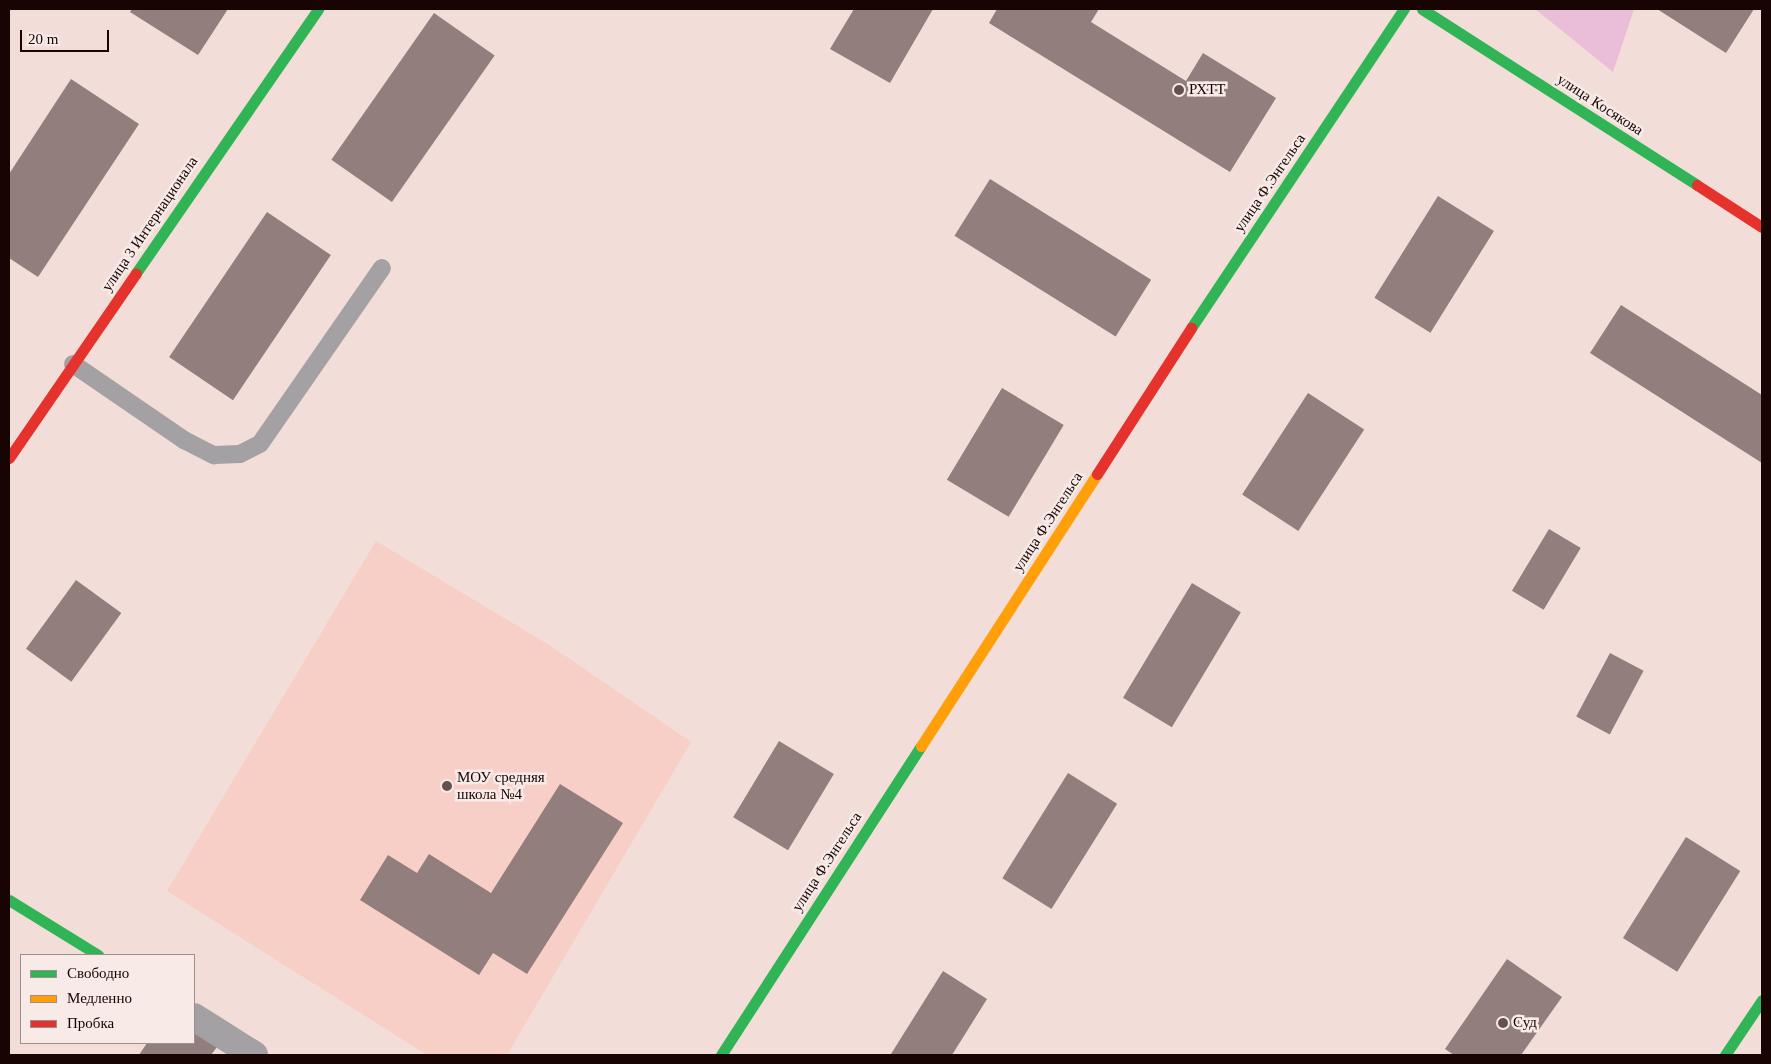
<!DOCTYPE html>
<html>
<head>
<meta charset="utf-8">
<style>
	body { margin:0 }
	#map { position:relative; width:1771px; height:1064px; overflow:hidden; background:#f2ddd8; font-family:"Times New Roman",serif }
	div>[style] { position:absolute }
	.built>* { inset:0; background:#f8cfc7 }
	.green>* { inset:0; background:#eabed9 }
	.building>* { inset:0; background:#917e7d; transform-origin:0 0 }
	.lane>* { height:18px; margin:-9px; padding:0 9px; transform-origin:9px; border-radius:9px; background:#a4a1a4 }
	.street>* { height:28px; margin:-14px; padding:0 14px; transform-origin:14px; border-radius:14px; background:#a4a1a4 }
	.fast>* { height:11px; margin:-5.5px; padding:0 5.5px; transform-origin:5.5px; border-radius:5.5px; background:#30b455 }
	.slow>* { height:11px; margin:-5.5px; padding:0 5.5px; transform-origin:5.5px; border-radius:5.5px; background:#ff9f0a }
	.jam>* { height:11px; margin:-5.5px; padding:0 5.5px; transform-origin:5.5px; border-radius:5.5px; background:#e5322d }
	.dots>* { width:14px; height:14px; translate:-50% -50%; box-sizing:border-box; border:2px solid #f7eae7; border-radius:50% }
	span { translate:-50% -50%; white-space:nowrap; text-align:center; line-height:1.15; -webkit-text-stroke:5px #f7eae7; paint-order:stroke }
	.poi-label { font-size:15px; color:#180503 }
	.left { translate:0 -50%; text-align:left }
	.street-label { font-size:15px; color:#180503 }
	.frame { position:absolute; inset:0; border:10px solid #180503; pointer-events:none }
	.legend { position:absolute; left:20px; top:954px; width:175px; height:90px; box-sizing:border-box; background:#f7eae7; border:1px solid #9e8e8c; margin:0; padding:6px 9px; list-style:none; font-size:15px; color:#180503 }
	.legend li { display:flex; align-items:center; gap:10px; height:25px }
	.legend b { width:25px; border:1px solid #9e8e8c }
	.scale { position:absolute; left:20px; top:30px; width:89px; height:22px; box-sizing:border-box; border:2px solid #180503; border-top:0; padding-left:6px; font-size:15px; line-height:18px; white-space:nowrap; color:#180503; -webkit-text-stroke:4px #f7eae7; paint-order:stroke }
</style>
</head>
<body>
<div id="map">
	<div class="built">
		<i style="clip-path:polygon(376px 541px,551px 646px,691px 742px,507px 1055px,427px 1055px,167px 891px)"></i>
	</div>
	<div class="green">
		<i style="clip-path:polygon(1535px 9px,1634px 9px,1613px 72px)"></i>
	</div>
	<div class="building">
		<i style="clip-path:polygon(132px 9px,228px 9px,198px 55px,130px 12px)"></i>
		<i style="clip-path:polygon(854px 9px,933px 9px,890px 83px,830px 49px)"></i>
		<i style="clip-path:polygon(997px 9px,1099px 9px,1091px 22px,1186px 81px,1203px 53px,1276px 98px,1230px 172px,989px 23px)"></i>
		<i style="clip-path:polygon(1657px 9px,1754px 9px,1726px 53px)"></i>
		<i style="left:434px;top:13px;width:74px;height:179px;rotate:35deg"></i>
		<i style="clip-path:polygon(71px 79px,139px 124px,38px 277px,9px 258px,9px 174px)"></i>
		<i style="left:990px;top:179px;width:190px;height:67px;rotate:32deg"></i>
		<i style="left:1438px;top:196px;width:66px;height:120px;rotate:32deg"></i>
		<i style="left:267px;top:212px;width:77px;height:175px;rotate:34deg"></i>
		<i style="clip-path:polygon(1621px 305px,1762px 395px,1762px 463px,1590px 353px)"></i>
		<i style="left:1002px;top:388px;width:72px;height:107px;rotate:31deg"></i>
		<i style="left:1308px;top:393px;width:67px;height:121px;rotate:33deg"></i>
		<i style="left:1549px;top:529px;width:37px;height:72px;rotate:31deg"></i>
		<i style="left:76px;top:580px;width:56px;height:85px;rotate:36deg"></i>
		<i style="left:1192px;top:583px;width:57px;height:134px;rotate:31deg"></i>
		<i style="left:1610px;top:653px;width:38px;height:72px;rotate:28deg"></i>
		<i style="left:779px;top:741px;width:64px;height:89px;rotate:31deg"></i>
		<i style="left:1068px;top:773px;width:58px;height:124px;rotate:32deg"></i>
		<i style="clip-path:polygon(560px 784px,623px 823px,527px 974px,493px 953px,479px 975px,360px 900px,388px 855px,417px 873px,429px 854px,491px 893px)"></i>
		<i style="left:1686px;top:837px;width:64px;height:119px;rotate:32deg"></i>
		<i style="clip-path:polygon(1507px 959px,1562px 997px,1521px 1055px,1454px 1055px,1445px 1049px)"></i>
		<i style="clip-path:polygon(943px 971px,987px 999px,952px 1055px,893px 1055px,891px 1054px)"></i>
		<i style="clip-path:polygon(194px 1031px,217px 1047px,211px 1055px,139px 1055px,147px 1043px,194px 1043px)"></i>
	</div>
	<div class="lane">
		<i style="left:73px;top:364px;width:135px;rotate:34.4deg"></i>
		<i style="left:184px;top:440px;width:34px;rotate:27deg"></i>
		<i style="left:214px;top:455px;width:26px;rotate:-2deg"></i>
		<i style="left:240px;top:454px;width:22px;rotate:-27deg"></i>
		<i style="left:260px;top:444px;width:214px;rotate:-55.3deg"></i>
	</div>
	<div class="street">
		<i style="left:194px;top:1017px;width:71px;rotate:32.3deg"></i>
	</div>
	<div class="fast">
		<i style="left:1422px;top:9px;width:326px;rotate:32.6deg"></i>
		<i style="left:136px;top:273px;width:321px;rotate:-55.4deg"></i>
		<i style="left:1191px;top:328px;width:384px;rotate:-56.3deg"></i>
		<i style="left:9px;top:900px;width:105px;rotate:31.7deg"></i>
		<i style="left:721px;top:1055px;width:368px;rotate:-57.1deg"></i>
		<i style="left:1725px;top:1055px;width:66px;rotate:-56.1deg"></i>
	</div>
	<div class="slow">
		<i style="left:921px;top:746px;width:324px;rotate:-57.1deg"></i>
	</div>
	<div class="jam">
		<i style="left:1697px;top:185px;width:77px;rotate:32.9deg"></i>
		<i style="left:9px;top:458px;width:224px;rotate:-55.5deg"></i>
		<i style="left:1097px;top:474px;width:174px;rotate:-57.2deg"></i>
	</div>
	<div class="dots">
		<i style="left:1179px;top:90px;background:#64514e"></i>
		<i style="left:447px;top:786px;background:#64514e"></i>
		<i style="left:1503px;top:1023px;background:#64514e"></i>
	</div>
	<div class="poi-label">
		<span class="left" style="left:1189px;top:90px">РХТТ</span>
		<span class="left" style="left:457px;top:786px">МОУ средняя<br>школа №4</span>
		<span class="left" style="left:1513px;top:1023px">Суд</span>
	</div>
	<div class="street-label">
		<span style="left:1600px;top:105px;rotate:33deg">улица Косякова</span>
		<span style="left:1270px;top:183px;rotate:-56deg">улица Ф.Энгельса</span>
		<span style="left:150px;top:224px;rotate:-56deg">улица 3 Интернационала</span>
		<span style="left:1048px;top:522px;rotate:-57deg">улица Ф.Энгельса</span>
		<span style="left:827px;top:862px;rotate:-57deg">улица Ф.Энгельса</span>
	</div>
	<div class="frame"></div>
	<ul class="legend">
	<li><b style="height:6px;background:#30b455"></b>Свободно</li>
	<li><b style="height:6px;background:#ff9f0a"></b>Медленно</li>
	<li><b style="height:6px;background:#e5322d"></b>Пробка</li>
	</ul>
	<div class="scale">20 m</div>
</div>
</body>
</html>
